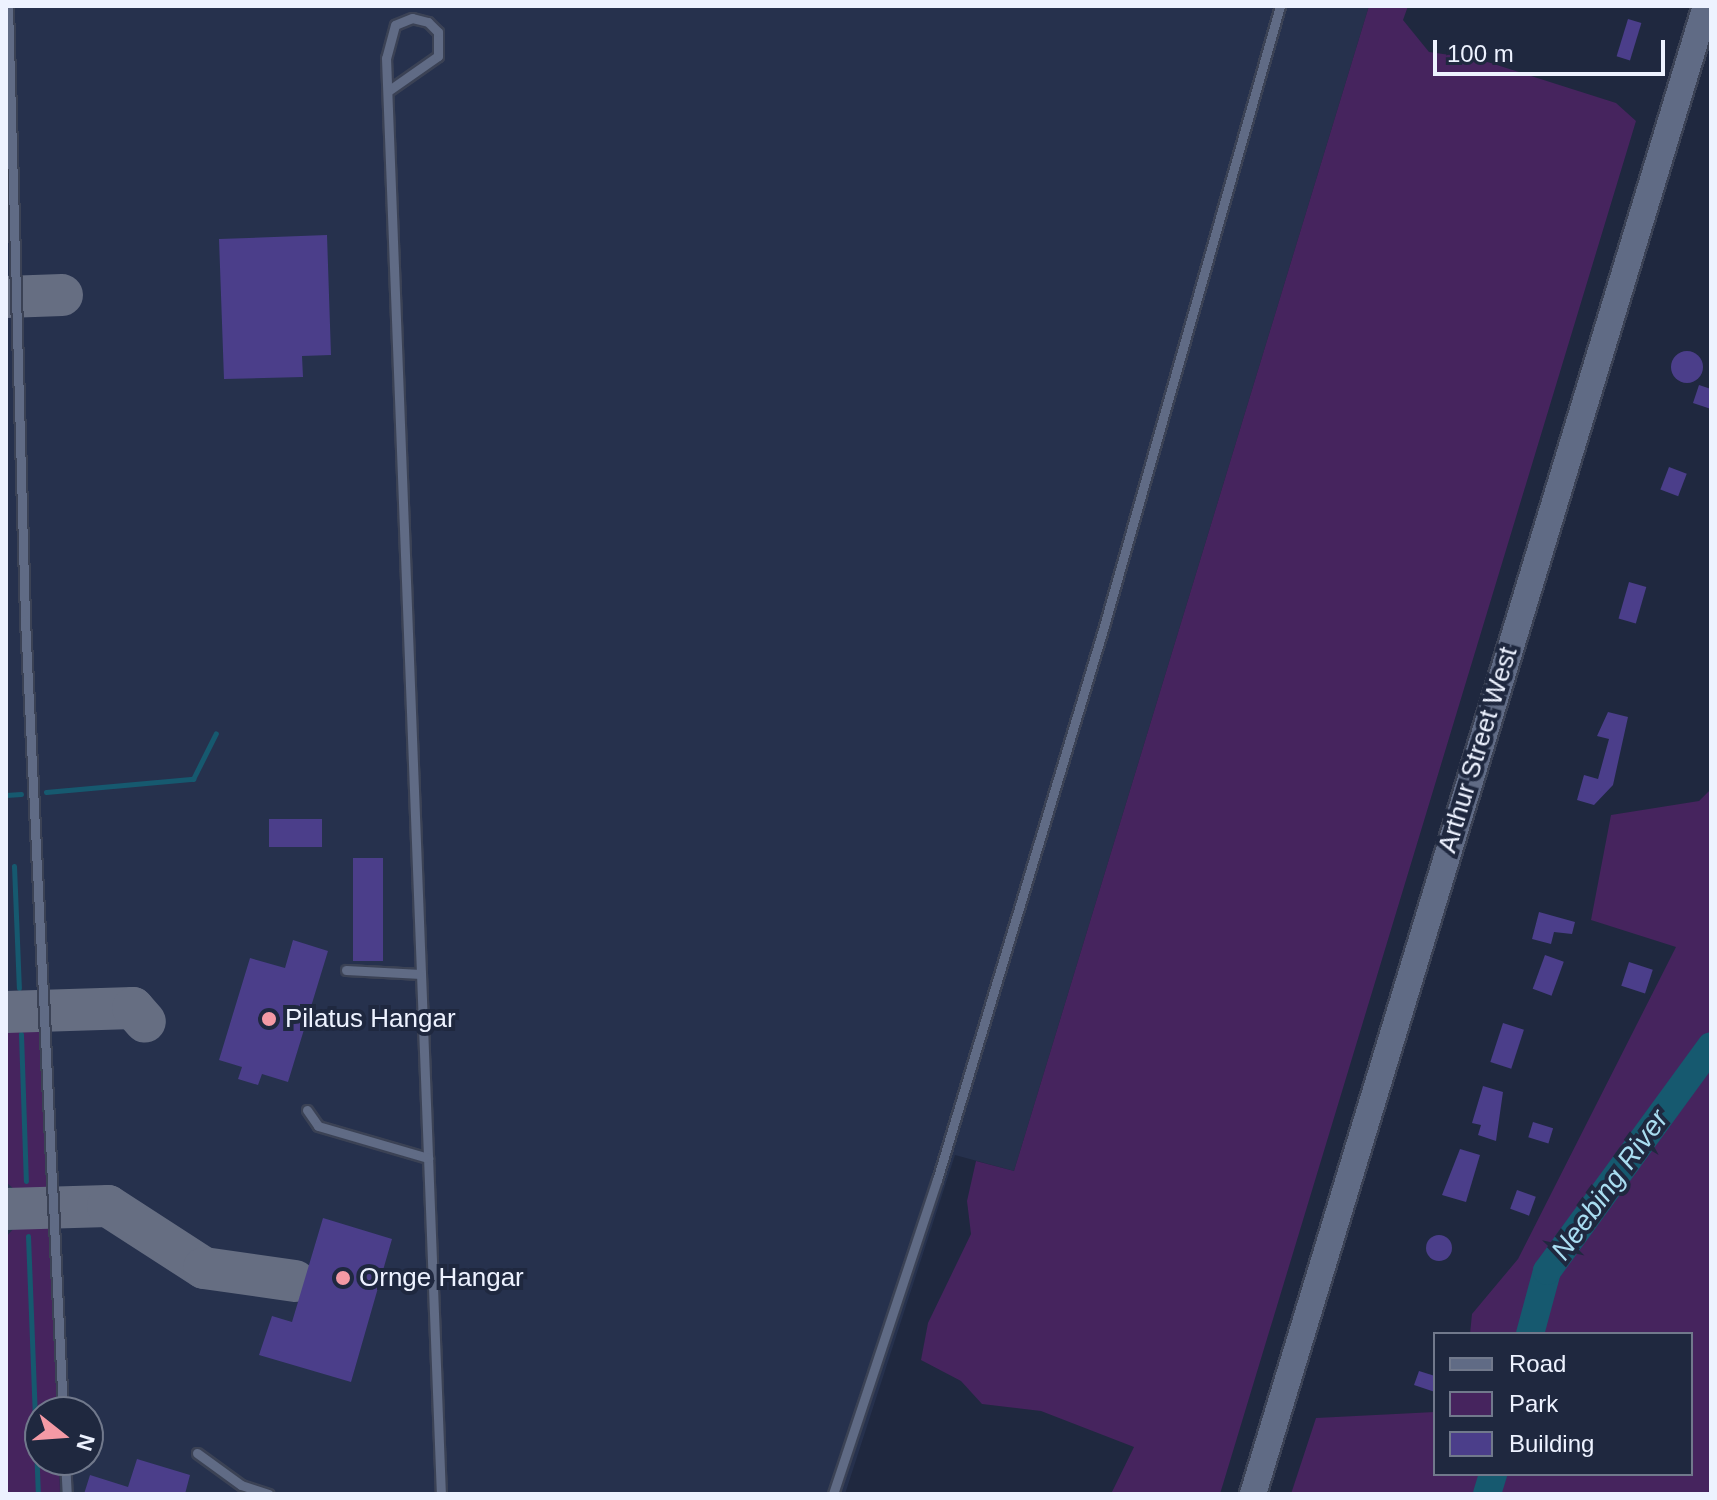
<!DOCTYPE html>
<html>
<head>
<meta charset="utf-8">
<style>
	body { margin:0 }
	#map { position:relative; width:1717px; height:1500px; overflow:hidden; background:#1f283f; font-family:Arial,sans-serif }
	div>[style] { position:absolute }
	.built>* { inset:0; background:#26314d }
	.green>* { inset:0; background:#46245e }
	.stream>* { height:5px; margin:-2.5px; padding:0 2.5px; transform-origin:2.5px; border-radius:2.5px; background:#16596f }
	.river>* { height:28px; margin:-14px; padding:0 14px; transform-origin:14px; border-radius:14px; background:#16596f }
	.taxiway>* { height:42px; margin:-21px; padding:0 21px; transform-origin:21px; border-radius:21px; background:#666e82 }
	.building>* { inset:0; background:#4b3e8a; transform-origin:0 0 }
	.round { border-radius:50% }
	.roads { filter:drop-shadow(2px 0 #3b4255) drop-shadow(-2px 0 #3b4255) drop-shadow(0 2px #3b4255) drop-shadow(0 -2px #3b4255) }
	.lane>* { height:9px; margin:-4.5px; padding:0 4.5px; transform-origin:4.5px; border-radius:4.5px; background:#606b85 }
	.secondary>* { height:26px; margin:-13px; padding:0 13px; transform-origin:13px; border-radius:13px; background:#606b85 }
	.dots>* { width:22px; height:22px; translate:-50% -50%; box-sizing:border-box; border:4px solid #1f283f; border-radius:50% }
	span { translate:-50% -50%; white-space:nowrap; text-align:center; line-height:1.15; -webkit-text-stroke:8px #1f283f; paint-order:stroke }
	.street-label { font-size:26px; color:#edf2ff }
	.poi-label { font-size:26px; color:#edf2ff }
	.left { translate:0 -50%; text-align:left }
	.water-label { font-size:28px; color:#a9ddf1; font-style:italic }
	.frame { position:absolute; inset:0; border:8px solid #edf2ff; pointer-events:none }
	.legend { position:absolute; left:1433px; top:1332px; width:260px; height:144px; box-sizing:border-box; background:#1f283f; border:2px solid #71798c; margin:0; padding:10px 14px; list-style:none; font-size:24px; color:#edf2ff }
	.legend li { display:flex; align-items:center; gap:16px; height:40px }
	.legend b { width:40px; border:2px solid #71798c }
	.north { position:absolute; left:24px; top:1396px; width:80px; height:80px; box-sizing:border-box; background:#1f283f; border:2px solid #71798c; border-radius:50%; rotate:107deg; font-size:22px; font-weight:700; line-height:32px; text-align:center; color:#edf2ff }
	.north::after { content:''; display:block; margin:auto; width:28px; height:36px; background:#f49aa5; clip-path:polygon(50% 0,100% 100%,50% 72%,0 100%) }
	.scale { position:absolute; left:1433px; top:40px; width:232px; height:36px; box-sizing:border-box; border:4px solid #edf2ff; border-top:0; padding-left:10px; font-size:24px; line-height:28px; white-space:nowrap; color:#edf2ff; -webkit-text-stroke:6px #1f283f; paint-order:stroke }
</style>
</head>
<body>
<div id="map">
	<div class="built">
		<i style="clip-path:polygon(evenodd,6px 6px,1369px 6px,1014px 1171px,955px 1155px,845px 1494px,6px 1494px,6px 6px,40px 1412px,88px 1412px,88px 1460px,40px 1460px,40px 1412px)"></i>
	</div>
	<div class="green">
		<i style="clip-path:polygon(1369px 6px,1408px 6px,1403px 20px,1429px 52px,1478px 59px,1616px 103px,1636px 121px,1220px 1494px,1111px 1494px,1134px 1447px,1041px 1411px,982px 1404px,961px 1381px,921px 1360px,928px 1323px,971px 1234px,967px 1201px,976px 1161px,1014px 1171px)"></i>
		<i style="clip-path:polygon(1711px 789px,1711px 1494px,1291px 1494px,1316px 1418px,1435px 1412px,1435px 1474px,1691px 1474px,1691px 1334px,1470px 1334px,1472px 1314px,1518px 1259px,1676px 947px,1591px 920px,1611px 815px,1699px 801px)"></i>
		<i style="clip-path:polygon(44px 1026px,48px 1189px,15px 1190px,6px 1182px,6px 1027px)"></i>
		<i style="clip-path:polygon(50px 1225px,57px 1412px,40px 1412px,40px 1460px,59px 1460px,60px 1494px,6px 1494px,6px 1237px,16px 1226px)"></i>
	</div>
	<div class="stream">
		<i style="left:46px;top:792px;width:148px;rotate:-5.1deg"></i>
		<i style="left:193px;top:779px;width:51px;rotate:-63.4deg"></i>
		<i style="left:6px;top:795px;width:15px;rotate:-4deg"></i>
		<i style="left:14px;top:866px;width:122px;rotate:87.7deg"></i>
		<i style="left:21px;top:1034px;width:147px;rotate:88.1deg"></i>
		<i style="left:28px;top:1236px;width:258px;rotate:87.8deg"></i>
	</div>
	<div class="river">
		<i style="left:1530px;top:1334px;width:65px;rotate:-74.9deg"></i>
		<i style="left:1547px;top:1271px;width:278px;rotate:-53.9deg"></i>
		<i style="left:1487px;top:1494px;width:21px;rotate:-73deg"></i>
	</div>
	<div class="taxiway">
		<i style="left:6px;top:297px;width:56px;rotate:-2deg"></i>
		<i style="left:6px;top:1012px;width:127px;rotate:-1.8deg"></i>
		<i style="left:133px;top:1008px;width:18px;rotate:49deg"></i>
		<i style="left:6px;top:1209px;width:102px;rotate:-1.7deg"></i>
		<i style="left:108px;top:1206px;width:114px;rotate:32.9deg"></i>
		<i style="left:204px;top:1268px;width:92px;rotate:8.1deg"></i>
	</div>
	<div class="building">
		<i style="left:1628px;top:19px;width:14px;height:39px;rotate:17deg"></i>
		<i style="clip-path:polygon(327px 235px,331px 355px,302px 356px,303px 377px,224px 379px,219px 239px)"></i>
		<i class="round" style="left:1671px;top:351px;width:32px;height:32px"></i>
		<i style="clip-path:polygon(1699px 385px,1711px 389px,1711px 409px,1693px 403px)"></i>
		<i style="left:1669px;top:467px;width:19px;height:24px;rotate:21deg"></i>
		<i style="left:1629px;top:582px;width:18px;height:38px;rotate:16deg"></i>
		<i style="clip-path:polygon(1608px 712px,1628px 717px,1613px 785px,1594px 805px,1577px 800px,1584px 775px,1598px 779px,1609px 739px,1597px 736px)"></i>
		<i style="left:322px;top:819px;width:28px;height:53px;rotate:90deg"></i>
		<i style="left:353px;top:858px;width:30px;height:103px"></i>
		<i style="clip-path:polygon(1539px 912px,1575px 922px,1572px 934px,1554px 932px,1551px 944px,1532px 939px)"></i>
		<i style="clip-path:polygon(293px 940px,328px 951px,288px 1082px,262px 1074px,258px 1085px,238px 1079px,242px 1067px,219px 1060px,250px 958px,285px 968px)"></i>
		<i style="left:1545px;top:955px;width:20px;height:36px;rotate:20deg"></i>
		<i style="left:1629px;top:962px;width:25px;height:25px;rotate:18deg"></i>
		<i style="left:1503px;top:1023px;width:22px;height:41px;rotate:18deg"></i>
		<i style="clip-path:polygon(1483px 1086px,1503px 1092px,1496px 1141px,1478px 1135px,1481px 1125px,1472px 1123px)"></i>
		<i style="left:1533px;top:1122px;width:21px;height:16px;rotate:17deg"></i>
		<i style="clip-path:polygon(1460px 1149px,1480px 1155px,1466px 1202px,1442px 1195px)"></i>
		<i style="left:1517px;top:1190px;width:20px;height:20px;rotate:20deg"></i>
		<i style="clip-path:polygon(323px 1218px,392px 1239px,351px 1382px,259px 1355px,272px 1316px,292px 1322px)"></i>
		<i class="round" style="left:1426px;top:1235px;width:26px;height:26px"></i>
		<i style="clip-path:polygon(1419px 1371px,1435px 1376px,1435px 1392px,1414px 1385px)"></i>
		<i style="clip-path:polygon(137px 1459px,190px 1475px,185px 1494px,84px 1494px,90px 1475px,128px 1487px)"></i>
	</div>
	<div class="roads">
		<div class="lane">
			<i style="left:8px;top:6px;width:614px;rotate:88.41deg"></i>
			<i style="left:25px;top:620px;width:793px;rotate:87.25deg"></i>
			<i style="left:388px;top:91px;width:61px;rotate:-35deg"></i>
			<i style="left:438px;top:56px;width:24px;rotate:-90deg"></i>
			<i style="left:438px;top:32px;width:14px;rotate:-135deg"></i>
			<i style="left:428px;top:22px;width:16px;rotate:-166deg"></i>
			<i style="left:412px;top:18px;width:18px;rotate:158deg"></i>
			<i style="left:395px;top:25px;width:34px;rotate:105deg"></i>
			<i style="left:386px;top:58px;width:1437px;rotate:87.81deg"></i>
			<i style="left:346px;top:970px;width:75px;rotate:3.1deg"></i>
			<i style="left:307px;top:1110px;width:19px;rotate:55deg"></i>
			<i style="left:318px;top:1126px;width:115px;rotate:16.2deg"></i>
			<i style="left:197px;top:1453px;width:54px;rotate:36deg"></i>
			<i style="left:241px;top:1485px;width:29px;rotate:18deg"></i>
			<i style="left:65px;top:1460px;width:34px;rotate:87deg"></i>
			<i style="left:833px;top:1494px;width:331px;rotate:-71.7deg"></i>
			<i style="left:937px;top:1180px;width:579px;rotate:-73.22deg"></i>
			<i style="left:1104px;top:626px;width:644px;rotate:-74.15deg"></i>
		</div>
		<div class="secondary">
			<i style="left:1253px;top:1494px;width:1555px;rotate:-73.07deg"></i>
		</div>
	</div>
	<div class="dots">
		<i style="left:269px;top:1019px;background:#f49aa5"></i>
		<i style="left:343px;top:1278px;background:#f49aa5"></i>
	</div>
	<div class="street-label">
		<span style="left:1478px;top:750px;rotate:-73deg">Arthur Street West</span>
	</div>
	<div class="poi-label">
		<span class="left" style="left:285px;top:1019px">Pilatus Hangar</span>
		<span class="left" style="left:359px;top:1278px">Ornge Hangar</span>
	</div>
	<div class="water-label">
		<span style="left:1610px;top:1185px;rotate:-54deg">Neebing River</span>
	</div>
	<div class="frame"></div>
	<ul class="legend">
	<li><b style="height:10px;background:#606b85"></b>Road</li>
	<li><b style="height:22px;background:#46245e"></b>Park</li>
	<li><b style="height:22px;background:#4b3e8a"></b>Building</li>
	</ul>
	<div class="north">N</div>
	<div class="scale">100 m</div>
</div>
</body>
</html>
